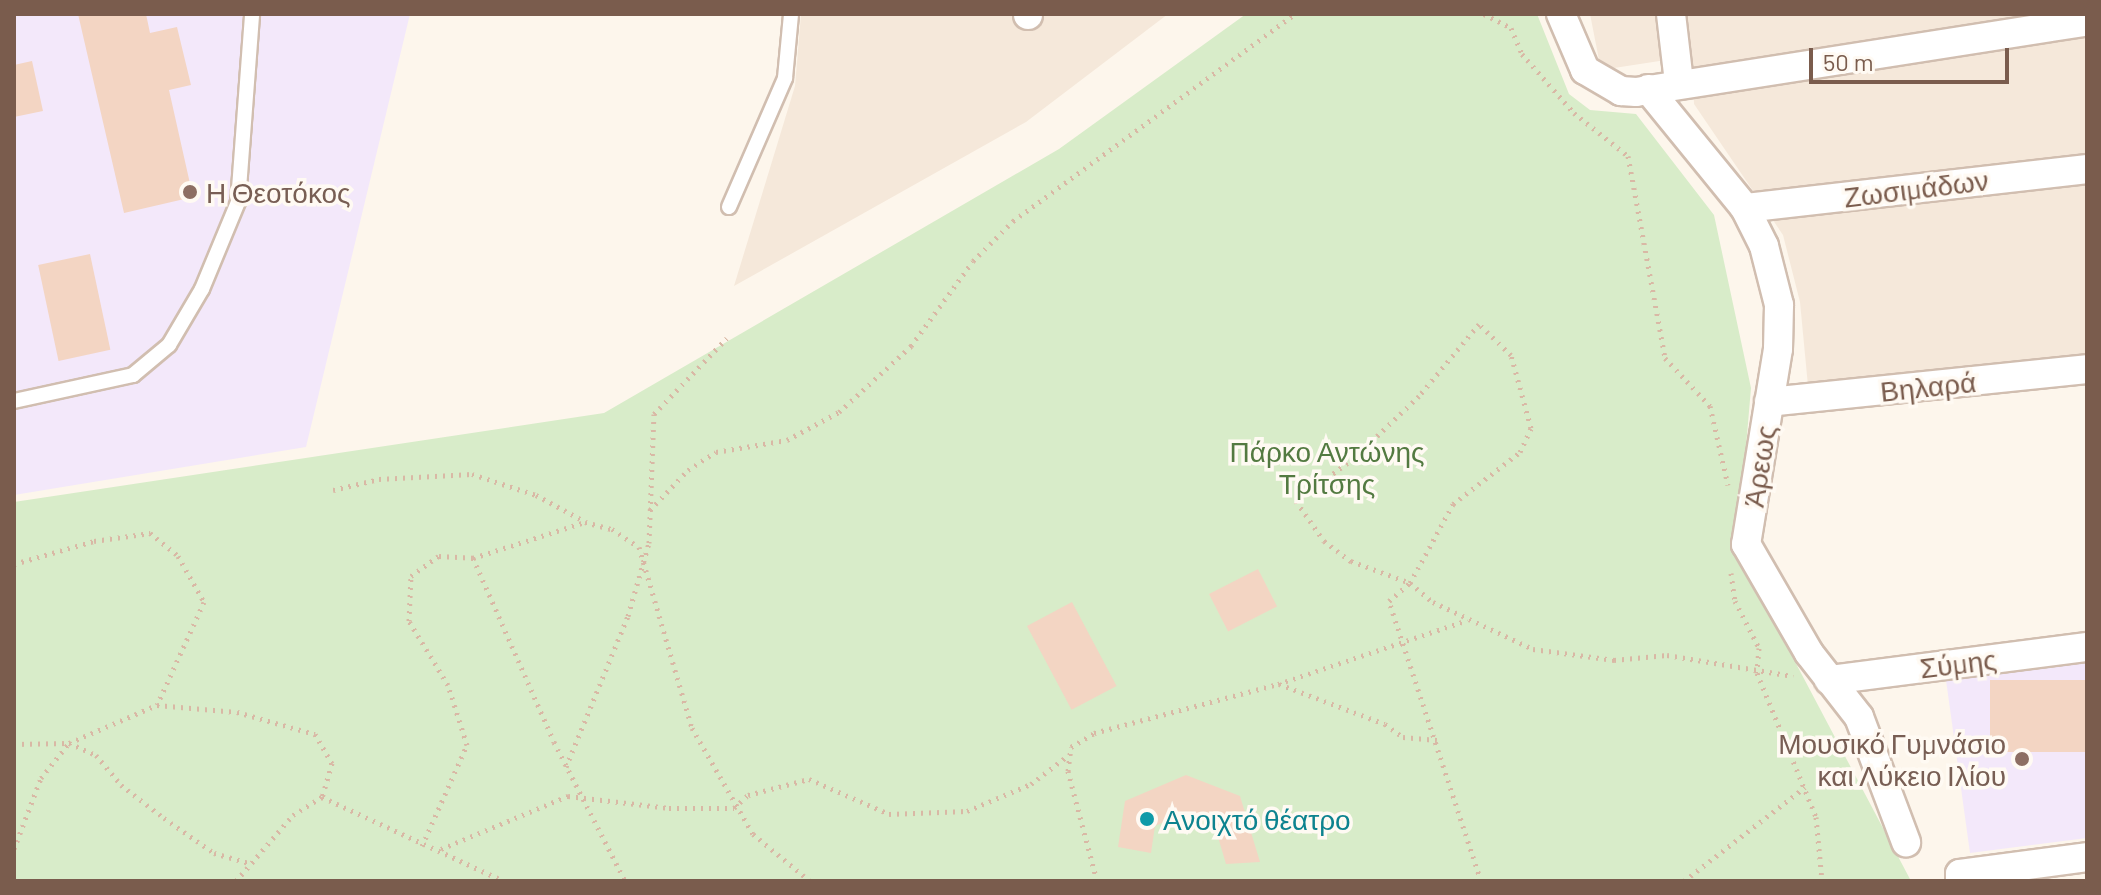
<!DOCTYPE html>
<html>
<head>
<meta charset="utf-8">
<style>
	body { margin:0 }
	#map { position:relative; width:2101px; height:895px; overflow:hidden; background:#fdf6ec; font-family:Barlow,sans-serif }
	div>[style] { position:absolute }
	.residential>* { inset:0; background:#f5e8da }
	.education>* { inset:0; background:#f3e8fa }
	.green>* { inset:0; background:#d8ecc9 }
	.building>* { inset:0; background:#f3d5c3; transform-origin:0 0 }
	.path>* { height:5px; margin-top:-2.5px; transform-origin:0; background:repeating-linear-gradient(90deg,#d9b8a5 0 2px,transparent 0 8px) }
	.roads { filter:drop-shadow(2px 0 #d1beb0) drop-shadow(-2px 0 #d1beb0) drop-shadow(0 2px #d1beb0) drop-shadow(0 -2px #d1beb0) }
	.lane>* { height:14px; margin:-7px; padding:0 7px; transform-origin:7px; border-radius:7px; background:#fff }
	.street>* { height:28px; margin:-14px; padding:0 14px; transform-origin:14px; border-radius:14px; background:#fff }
	.dots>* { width:22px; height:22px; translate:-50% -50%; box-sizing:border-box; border:4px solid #fffaf3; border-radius:50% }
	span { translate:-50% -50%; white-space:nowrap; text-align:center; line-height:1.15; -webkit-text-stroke:7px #fffaf3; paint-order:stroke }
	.street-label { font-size:28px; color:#7a5c4d }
	.education-label { font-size:28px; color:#785e54 }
	.left { translate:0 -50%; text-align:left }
	.right { translate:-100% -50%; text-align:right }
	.park-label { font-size:28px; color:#537a41 }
	.culture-label { font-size:28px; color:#0d838f }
	.frame { position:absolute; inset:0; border:16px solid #7a5c4d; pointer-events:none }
	.scale { position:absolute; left:1809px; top:48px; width:200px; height:36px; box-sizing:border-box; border:4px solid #7a5c4d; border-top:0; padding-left:10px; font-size:24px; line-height:28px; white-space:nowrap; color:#7a5c4d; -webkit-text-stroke:6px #fffaf3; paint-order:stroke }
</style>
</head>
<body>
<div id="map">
	<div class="residential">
		<i style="clip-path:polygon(801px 14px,1168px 14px,1026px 122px,734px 286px,795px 86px)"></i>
		<i style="clip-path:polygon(1590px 14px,2087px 14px,2087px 356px,1808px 386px,1800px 302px,1783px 235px,1694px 104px,1692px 56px,1601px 70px)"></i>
	</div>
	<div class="education">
		<i style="clip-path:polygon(14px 14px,410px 14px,306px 447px,14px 495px)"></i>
		<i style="clip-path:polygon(2087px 662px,2087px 838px,1970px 853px,1946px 680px)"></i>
	</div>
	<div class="green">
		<i style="clip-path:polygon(1246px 14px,1537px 14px,1569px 94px,1590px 110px,1636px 114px,1714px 215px,1751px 388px,1737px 552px,1911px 881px,14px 881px,14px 502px,604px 413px,1059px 149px)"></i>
	</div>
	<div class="building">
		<i style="clip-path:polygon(78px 14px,146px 14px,150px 33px,177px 27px,191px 85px,169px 90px,193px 197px,124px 213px)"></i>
		<i style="clip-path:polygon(32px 61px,43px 111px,14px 117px,14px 65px)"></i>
		<i style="left:90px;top:254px;width:98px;height:53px;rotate:78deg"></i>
		<i style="left:1258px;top:569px;width:42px;height:55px;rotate:63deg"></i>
		<i style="left:1072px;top:602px;width:95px;height:51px;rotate:62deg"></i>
		<i style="left:2087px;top:680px;width:72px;height:97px;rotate:90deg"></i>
		<i style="clip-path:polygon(1186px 775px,1240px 796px,1260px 862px,1226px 864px,1215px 827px,1187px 812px,1155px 826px,1151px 853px,1118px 847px,1125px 801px)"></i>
	</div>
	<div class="path">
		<i style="left:1484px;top:14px;width:30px;rotate:27deg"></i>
		<i style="left:1511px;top:28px;width:28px;rotate:67deg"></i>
		<i style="left:1522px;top:54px;width:79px;rotate:48.6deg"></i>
		<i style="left:1574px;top:113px;width:69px;rotate:38.5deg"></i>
		<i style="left:1628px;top:156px;width:205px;rotate:79.6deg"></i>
		<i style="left:1665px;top:358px;width:66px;rotate:46.8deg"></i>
		<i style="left:1710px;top:406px;width:81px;rotate:77.2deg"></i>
		<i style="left:333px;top:490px;width:47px;rotate:-13.4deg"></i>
		<i style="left:379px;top:479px;width:93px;rotate:-3.1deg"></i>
		<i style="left:472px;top:474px;width:67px;rotate:18.2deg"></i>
		<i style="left:536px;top:495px;width:55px;rotate:28.4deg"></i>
		<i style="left:650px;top:510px;width:55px;rotate:-46.5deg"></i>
		<i style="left:688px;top:470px;width:33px;rotate:-33deg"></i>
		<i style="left:716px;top:452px;width:72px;rotate:-9.6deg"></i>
		<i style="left:787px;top:440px;width:59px;rotate:-28.3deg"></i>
		<i style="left:839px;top:412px;width:98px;rotate:-42.5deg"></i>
		<i style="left:911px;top:346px;width:105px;rotate:-53.9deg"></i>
		<i style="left:973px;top:261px;width:57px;rotate:-45deg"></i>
		<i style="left:1013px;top:221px;width:350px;rotate:-36.3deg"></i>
		<i style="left:473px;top:558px;width:201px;rotate:66.2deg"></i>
		<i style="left:554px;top:742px;width:156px;rotate:62.9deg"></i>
		<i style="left:14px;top:564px;width:83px;rotate:-16deg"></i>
		<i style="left:94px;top:541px;width:57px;rotate:-8.1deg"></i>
		<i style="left:150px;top:533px;width:36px;rotate:39deg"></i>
		<i style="left:178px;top:556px;width:53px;rotate:60.5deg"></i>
		<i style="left:204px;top:602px;width:113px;rotate:114.5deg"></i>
		<i style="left:1731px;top:573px;width:28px;rotate:82deg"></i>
		<i style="left:1735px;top:601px;width:53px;rotate:62.9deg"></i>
		<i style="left:1759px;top:648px;width:25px;rotate:95deg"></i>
		<i style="left:1757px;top:673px;width:156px;rotate:67.7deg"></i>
		<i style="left:1816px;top:817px;width:64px;rotate:84.6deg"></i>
		<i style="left:1279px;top:684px;width:113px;rotate:20.7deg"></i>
		<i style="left:1385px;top:724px;width:22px;rotate:36deg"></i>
		<i style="left:1403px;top:737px;width:34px;rotate:5deg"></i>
		<i style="left:14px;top:744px;width:55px;rotate:-1deg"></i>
		<i style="left:69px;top:743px;width:30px;rotate:24deg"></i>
		<i style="left:96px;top:755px;width:39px;rotate:50deg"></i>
		<i style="left:121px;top:785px;width:54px;rotate:37.5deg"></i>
		<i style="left:164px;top:818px;width:61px;rotate:35deg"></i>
		<i style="left:214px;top:853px;width:35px;rotate:16deg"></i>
		<i style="left:566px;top:767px;width:163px;rotate:-67.7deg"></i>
		<i style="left:628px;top:616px;width:76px;rotate:-74deg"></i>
		<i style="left:649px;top:543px;width:129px;rotate:-87.8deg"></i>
		<i style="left:654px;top:414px;width:105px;rotate:-46.2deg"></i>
		<i style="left:422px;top:846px;width:111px;rotate:-66deg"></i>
		<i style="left:467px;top:745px;width:63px;rotate:-107.6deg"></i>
		<i style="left:448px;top:685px;width:75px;rotate:-121.4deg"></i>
		<i style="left:409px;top:621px;width:45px;rotate:-87.5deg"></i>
		<i style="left:411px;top:576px;width:34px;rotate:-36deg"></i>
		<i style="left:439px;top:556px;width:34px;rotate:3deg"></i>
		<i style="left:473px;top:558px;width:118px;rotate:-17.8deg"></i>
		<i style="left:585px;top:522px;width:28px;rotate:15deg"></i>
		<i style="left:612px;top:529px;width:32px;rotate:34deg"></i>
		<i style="left:639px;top:547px;width:189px;rotate:73.7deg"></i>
		<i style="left:692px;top:728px;width:122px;rotate:60.1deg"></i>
		<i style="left:753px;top:834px;width:74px;rotate:39.5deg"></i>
		<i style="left:14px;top:849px;width:76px;rotate:-69.2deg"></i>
		<i style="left:41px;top:778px;width:45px;rotate:-51.3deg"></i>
		<i style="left:69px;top:743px;width:96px;rotate:-23.4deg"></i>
		<i style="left:157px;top:705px;width:80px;rotate:5deg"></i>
		<i style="left:237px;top:712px;width:81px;rotate:15.8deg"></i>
		<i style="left:315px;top:734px;width:34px;rotate:60deg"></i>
		<i style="left:332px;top:763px;width:35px;rotate:106deg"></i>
		<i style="left:441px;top:849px;width:138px;rotate:-22.7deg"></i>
		<i style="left:568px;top:796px;width:102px;rotate:6.8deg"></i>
		<i style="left:669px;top:808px;width:65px"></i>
		<i style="left:734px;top:808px;width:19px;rotate:-43deg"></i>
		<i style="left:748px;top:795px;width:63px;rotate:-14.7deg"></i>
		<i style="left:809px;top:779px;width:87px;rotate:23.6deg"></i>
		<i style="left:889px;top:814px;width:78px;rotate:-2.2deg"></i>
		<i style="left:967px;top:811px;width:69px;rotate:-22.9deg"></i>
		<i style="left:1031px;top:784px;width:44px;rotate:-37.6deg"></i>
		<i style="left:236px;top:881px;width:87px;rotate:-49.2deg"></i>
		<i style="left:293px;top:815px;width:34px;rotate:-32deg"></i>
		<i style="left:322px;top:797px;width:200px;rotate:24.8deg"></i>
		<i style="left:1097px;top:881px;width:114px;rotate:-104.8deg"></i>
		<i style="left:1068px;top:771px;width:24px;rotate:-83deg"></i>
		<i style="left:1071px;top:747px;width:27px;rotate:-31deg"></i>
		<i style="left:1094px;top:733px;width:190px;rotate:-14.9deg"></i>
		<i style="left:1278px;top:684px;width:200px;rotate:-18.6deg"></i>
		<i style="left:1481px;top:881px;width:295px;rotate:-108.2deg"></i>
		<i style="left:1389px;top:601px;width:28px;rotate:-41deg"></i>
		<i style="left:1410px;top:583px;width:90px;rotate:-61.4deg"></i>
		<i style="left:1453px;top:504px;width:85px;rotate:-37.8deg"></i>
		<i style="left:1520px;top:452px;width:26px;rotate:-65deg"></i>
		<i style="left:1531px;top:428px;width:76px;rotate:-105.3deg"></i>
		<i style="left:1511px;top:355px;width:45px;rotate:-135.9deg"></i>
		<i style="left:1479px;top:324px;width:94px;rotate:129.8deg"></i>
		<i style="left:1419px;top:396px;width:90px;rotate:136.4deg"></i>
		<i style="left:1354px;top:458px;width:72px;rotate:143.4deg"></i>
		<i style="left:1296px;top:501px;width:49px;rotate:55deg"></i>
		<i style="left:1324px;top:541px;width:34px;rotate:37deg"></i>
		<i style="left:1351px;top:561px;width:63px;rotate:20.4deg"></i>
		<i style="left:1410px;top:583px;width:30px;rotate:40deg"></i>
		<i style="left:1433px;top:602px;width:110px;rotate:25.2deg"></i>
		<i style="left:1533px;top:649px;width:82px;rotate:7.7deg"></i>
		<i style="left:1614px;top:660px;width:53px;rotate:-5.4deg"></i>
		<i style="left:1667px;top:655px;width:128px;rotate:9.5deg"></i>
		<i style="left:1684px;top:881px;width:153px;rotate:-37.8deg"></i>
	</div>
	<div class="roads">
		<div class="lane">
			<i style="left:729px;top:207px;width:141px;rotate:-66.5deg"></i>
			<i style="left:785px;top:78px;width:64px;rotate:-84.6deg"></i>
			<i style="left:14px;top:401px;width:122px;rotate:-12.3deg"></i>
			<i style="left:133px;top:375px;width:47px;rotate:-39.8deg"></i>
			<i style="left:169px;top:345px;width:65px;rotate:-59.5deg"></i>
			<i style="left:202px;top:289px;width:94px;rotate:-67.5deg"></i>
			<i style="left:238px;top:202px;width:189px;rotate:-85.7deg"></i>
		</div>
		<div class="street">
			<i style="left:1028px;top:14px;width:1px;rotate:90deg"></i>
			<i style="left:1561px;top:14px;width:61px;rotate:66.8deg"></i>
			<i style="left:1585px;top:70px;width:42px;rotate:30.3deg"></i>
			<i style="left:1621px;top:91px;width:15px;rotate:4deg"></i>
			<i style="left:1636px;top:92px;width:457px;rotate:-8.9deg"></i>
			<i style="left:1671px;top:14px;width:68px;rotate:83.3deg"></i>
			<i style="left:1648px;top:89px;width:154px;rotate:50.8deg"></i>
			<i style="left:1745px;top:208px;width:42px;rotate:63.4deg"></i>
			<i style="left:1764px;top:246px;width:61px;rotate:75.7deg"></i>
			<i style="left:1779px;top:305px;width:44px;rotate:91.3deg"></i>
			<i style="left:1778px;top:349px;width:198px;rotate:99.3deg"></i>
			<i style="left:1746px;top:544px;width:126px;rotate:60deg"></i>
			<i style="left:1809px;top:653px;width:81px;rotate:52deg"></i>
			<i style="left:1859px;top:717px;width:134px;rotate:69.4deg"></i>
			<i style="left:1745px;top:208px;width:344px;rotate:-6.5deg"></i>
			<i style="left:1769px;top:402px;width:320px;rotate:-5.9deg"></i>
			<i style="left:1829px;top:680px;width:260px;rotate:-7.3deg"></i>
			<i style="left:1960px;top:881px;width:7px;rotate:-90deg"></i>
			<i style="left:1960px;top:874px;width:128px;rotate:-7.6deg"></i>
		</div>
	</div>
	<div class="dots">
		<i style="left:190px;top:192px;background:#8d6e63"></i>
		<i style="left:2022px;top:759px;background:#8d6e63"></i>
		<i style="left:1147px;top:819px;background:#0f9aa8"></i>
	</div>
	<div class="street-label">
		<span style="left:1916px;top:188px;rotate:-7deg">Ζωσιμάδων</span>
		<span style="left:1928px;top:386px;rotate:-6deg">Βηλαρά</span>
		<span style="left:1759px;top:466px;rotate:-81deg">Άρεως</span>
		<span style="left:1958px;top:663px;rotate:-7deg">Σύμης</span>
	</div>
	<div class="education-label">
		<span class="left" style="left:206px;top:192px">Η Θεοτόκος</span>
		<span class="right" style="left:2006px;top:759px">Μουσικό Γυμνάσιο<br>και Λύκειο Ιλίου</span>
	</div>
	<div class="park-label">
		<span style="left:1327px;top:467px">Πάρκο Αντώνης<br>Τρίτσης</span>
	</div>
	<div class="culture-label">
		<span class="left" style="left:1163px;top:819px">Ανοιχτό θέατρο</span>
	</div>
	<div class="frame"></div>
	<div class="scale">50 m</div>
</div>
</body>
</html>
